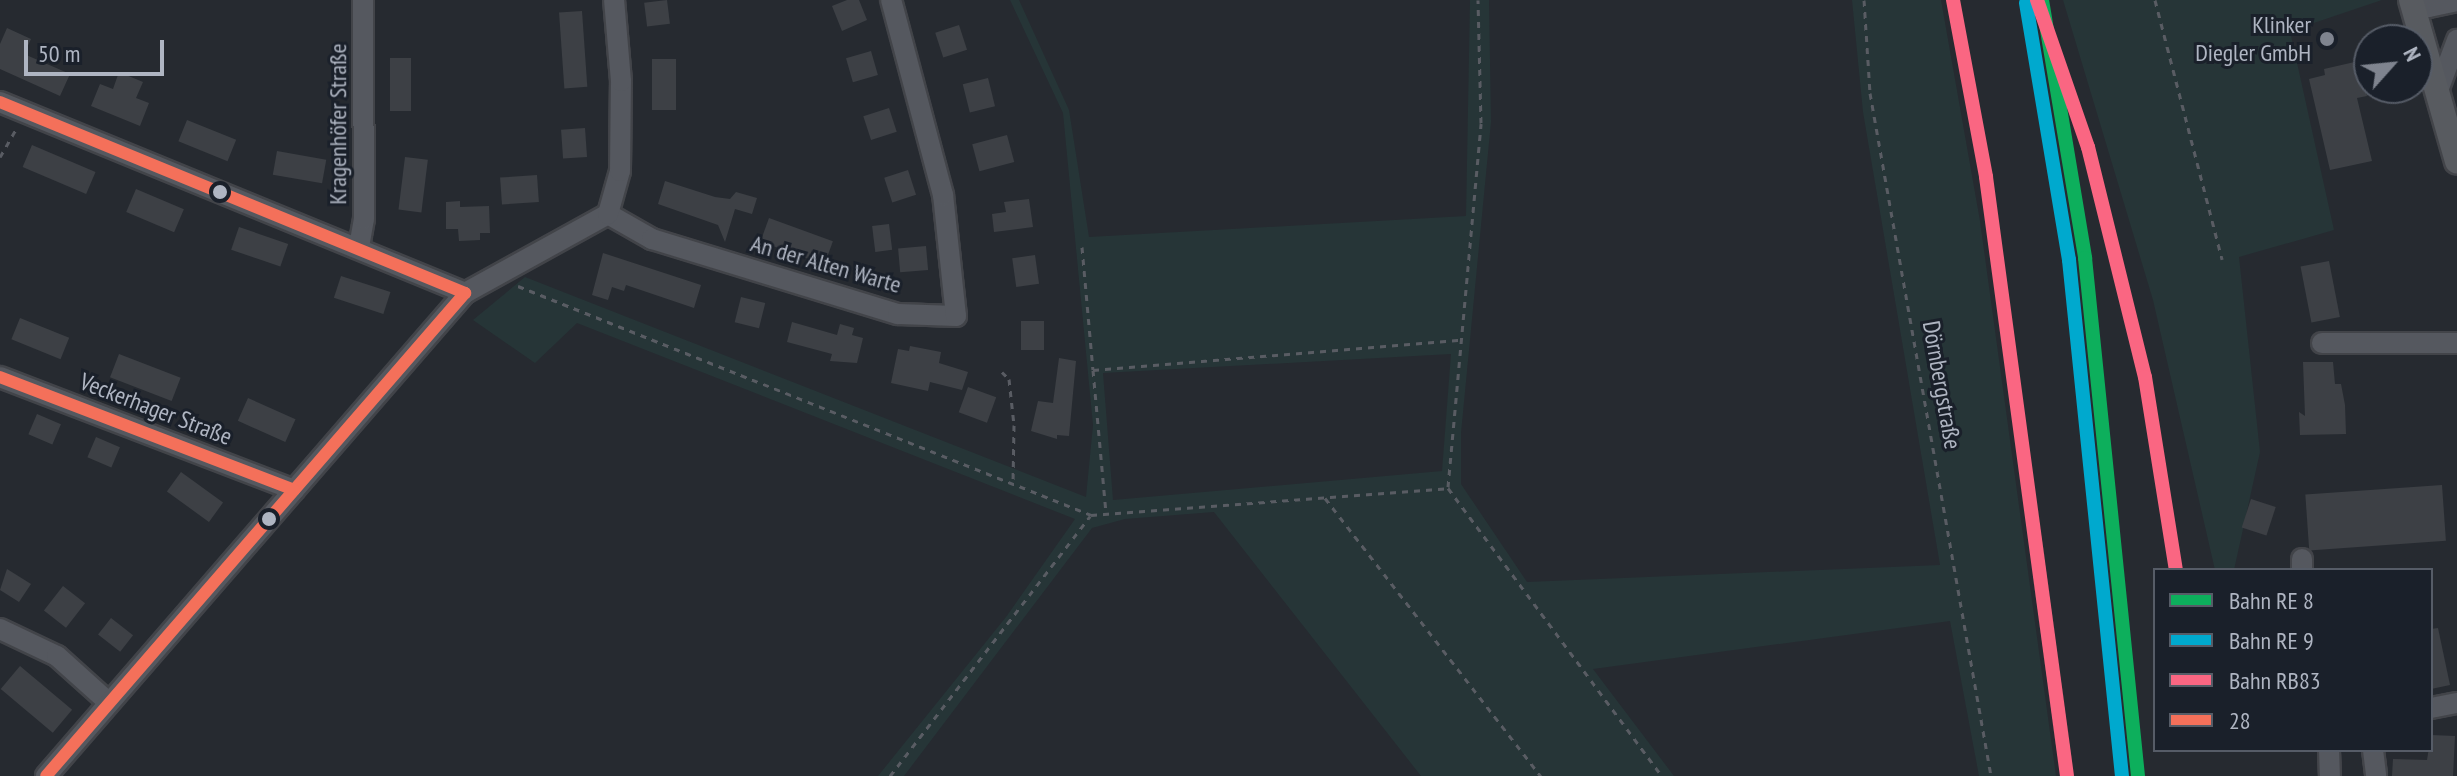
<!DOCTYPE html>
<html>
<head>
<meta charset="utf-8">
<style>
	body { margin:0 }
	#map { position:relative; width:2457px; height:776px; overflow:hidden; background:#262a30; font-family:"PT Sans Narrow",sans-serif }
	div>[style] { position:absolute }
	.green>* { inset:0; background:#263537 }
	.building>* { inset:0; background:#3d4045; transform-origin:0 0 }
	.path>* { height:3px; margin-top:-1.5px; transform-origin:0; background:repeating-linear-gradient(90deg,#595c63 0 6px,transparent 0 12px) }
	.roads { filter:drop-shadow(2px 0 #424449) drop-shadow(-2px 0 #424449) drop-shadow(0 2px #424449) drop-shadow(0 -2px #424449) }
	.minor>* { height:20px; margin:-10px; padding:0 10px; transform-origin:10px; border-radius:10px; background:#55585f }
	.major>* { height:24px; margin:-12px; padding:0 12px; transform-origin:12px; border-radius:12px; background:#585b60 }
	.bus-1>* { height:12px; margin:-6px; padding:0 6px; transform-origin:6px; border-radius:6px; background:#f4705a }
	.rail-1>* { height:14px; margin:-7px; padding:0 7px; transform-origin:7px; border-radius:7px; background:#0daf5c }
	.rail-2>* { height:14px; margin:-7px; padding:0 7px; transform-origin:7px; border-radius:7px; background:#00a9ce }
	.rail-3>* { height:14px; margin:-7px; padding:0 7px; transform-origin:7px; border-radius:7px; background:#fa6682 }
	.dots>* { width:22px; height:22px; translate:-50% -50%; box-sizing:border-box; border:4px solid #1a202a; border-radius:50% }
	span { translate:-50% -50%; white-space:nowrap; text-align:center; line-height:1.15; -webkit-text-stroke:6px #1a202a; paint-order:stroke }
	.poi-label { font-size:24px; color:#afb5c2 }
	.right { translate:-100% -50%; text-align:right }
	.street-label { font-size:24px; color:#afb5c2 }
	.legend { position:absolute; left:2153px; top:568px; width:280px; height:184px; box-sizing:border-box; background:#1a202a; border:2px solid #565c67; margin:0; padding:10px 14px; list-style:none; font-size:24px; color:#afb5c2 }
	.legend li { display:flex; align-items:center; gap:16px; height:40px }
	.legend b { width:40px; border:2px solid #565c67 }
	.north { position:absolute; left:2353px; top:24px; width:80px; height:80px; box-sizing:border-box; background:#1a202a; border:2px solid #565c67; border-radius:50%; rotate:63deg; font-size:22px; font-weight:700; line-height:32px; text-align:center; color:#afb5c2 }
	.north::after { content:''; display:block; margin:auto; width:28px; height:36px; background:#7f848f; clip-path:polygon(50% 0,100% 100%,50% 72%,0 100%) }
	.scale { position:absolute; left:24px; top:40px; width:140px; height:36px; box-sizing:border-box; border:4px solid #afb5c2; border-top:0; padding-left:10px; font-size:24px; line-height:28px; white-space:nowrap; color:#afb5c2; -webkit-text-stroke:6px #1a202a; paint-order:stroke }
</style>
</head>
<body>
<div id="map">
	<div class="green">
		<i style="clip-path:polygon(evenodd,1010px 0,1019px 0,1069px 110px,1089px 237px,1466px 216px,1470px 0,1489px 0,1491px 122px,1461px 433px,1461px 484px,1527px 582px,1940px 565px,1863px 112px,1852px 0,1941px 0,1980px 221px,2056px 776px,1979px 776px,1950px 621px,1593px 669px,1674px 776px,1421px 776px,1214px 512px,1125px 519px,1092px 528px,904px 776px,878px 776px,1006px 617px,1075px 519px,577px 323px,535px 363px,473px 320px,525px 277px,1086px 497px,1093px 425px,1063px 113px,1010px 0,1451px 354px,1442px 471px,1113px 500px,1103px 373px,1451px 354px)"></i>
		<i style="clip-path:polygon(2063px 0,2382px 0,2290px 31px,2334px 230px,2239px 257px,2260px 452px,2234px 570px,2215px 570px,2153px 300px)"></i>
	</div>
	<div class="building">
		<i style="left:667px;top:0;width:24px;height:23px;rotate:83deg"></i>
		<i style="clip-path:polygon(847px 0,859px 0,867px 20px,842px 31px,832px 6px)"></i>
		<i style="left:582px;top:11px;width:76px;height:23px;rotate:86deg"></i>
		<i style="left:959px;top:25px;width:26px;height:25px;rotate:72deg"></i>
		<i style="clip-path:polygon(7px 28px,31px 39px,24px 54px,70px 74px,60px 96px,0 69px,0 44px)"></i>
		<i style="left:871px;top:51px;width:25px;height:26px;rotate:74deg"></i>
		<i style="left:390px;top:58px;width:21px;height:53px"></i>
		<i style="left:676px;top:59px;width:51px;height:24px;rotate:90deg"></i>
		<i style="clip-path:polygon(2359px 61px,2367px 96px,2357px 98px,2372px 161px,2330px 170px,2309px 79px,2325px 75px,2324px 69px)"></i>
		<i style="clip-path:polygon(119px 72px,143px 82px,136px 98px,149px 103px,140px 126px,91px 106px,100px 84px,113px 89px)"></i>
		<i style="left:988px;top:78px;width:29px;height:26px;rotate:76deg"></i>
		<i style="left:889px;top:108px;width:25px;height:27px;rotate:72deg"></i>
		<i style="left:187px;top:120px;width:53px;height:23px;rotate:22deg"></i>
		<i style="left:585px;top:128px;width:29px;height:24px;rotate:86deg"></i>
		<i style="left:1007px;top:135px;width:28px;height:36px;rotate:75deg"></i>
		<i style="left:32px;top:145px;width:69px;height:24px;rotate:23deg"></i>
		<i style="left:277px;top:151px;width:50px;height:24px;rotate:10deg"></i>
		<i style="left:405px;top:157px;width:23px;height:53px;rotate:7deg"></i>
		<i style="left:908px;top:170px;width:26px;height:25px;rotate:72deg"></i>
		<i style="left:537px;top:175px;width:27px;height:37px;rotate:86deg"></i>
		<i style="clip-path:polygon(665px 181px,715px 197px,730px 199px,736px 192px,757px 198px,752px 214px,735px 209px,725px 242px,718px 225px,658px 204px)"></i>
		<i style="left:136px;top:189px;width:52px;height:25px;rotate:23deg"></i>
		<i style="clip-path:polygon(1029px 199px,1033px 227px,994px 232px,992px 214px,1006px 212px,1004px 202px)"></i>
		<i style="clip-path:polygon(460px 201px,460px 207px,489px 206px,490px 233px,480px 233px,480px 240px,459px 241px,458px 229px,446px 229px,446px 202px)"></i>
		<i style="left:769px;top:218px;width:68px;height:25px;rotate:20deg"></i>
		<i style="left:889px;top:224px;width:26px;height:17px;rotate:83deg"></i>
		<i style="left:239px;top:227px;width:52px;height:24px;rotate:19deg"></i>
		<i style="left:926px;top:246px;width:24px;height:28px;rotate:85deg"></i>
		<i style="clip-path:polygon(603px 253px,701px 285px,694px 308px,626px 285px,624px 291px,612px 287px,608px 300px,592px 295px)"></i>
		<i style="left:1035px;top:255px;width:29px;height:23px;rotate:82deg"></i>
		<i style="left:2329px;top:261px;width:57px;height:29px;rotate:79deg"></i>
		<i style="left:341px;top:276px;width:52px;height:23px;rotate:18deg"></i>
		<i style="left:741px;top:297px;width:25px;height:26px;rotate:14deg"></i>
		<i style="left:20px;top:318px;width:53px;height:23px;rotate:22deg"></i>
		<i style="left:1021px;top:321px;width:23px;height:29px"></i>
		<i style="clip-path:polygon(792px 322px,837px 335px,840px 324px,854px 328px,852px 335px,863px 338px,857px 363px,830px 361px,832px 354px,787px 342px)"></i>
		<i style="clip-path:polygon(910px 346px,941px 352px,939px 363px,968px 372px,962px 390px,930px 382px,928px 391px,891px 383px,898px 349px,909px 351px)"></i>
		<i style="left:119px;top:354px;width:66px;height:25px;rotate:21deg"></i>
		<i style="clip-path:polygon(1059px 358px,1076px 361px,1069px 436px,1057px 435px,1057px 439px,1031px 431px,1038px 401px,1053px 403px)"></i>
		<i style="clip-path:polygon(2303px 362px,2333px 362px,2335px 384px,2341px 384px,2345px 405px,2346px 434px,2300px 435px,2299px 412px,2305px 416px)"></i>
		<i style="left:968px;top:387px;width:30px;height:27px;rotate:20deg"></i>
		<i style="left:248px;top:398px;width:52px;height:25px;rotate:24deg"></i>
		<i style="left:37px;top:414px;width:26px;height:22px;rotate:23deg"></i>
		<i style="left:96px;top:437px;width:26px;height:22px;rotate:23deg"></i>
		<i style="left:181px;top:472px;width:52px;height:24px;rotate:36deg"></i>
		<i style="left:2442px;top:485px;width:56px;height:137px;rotate:86deg"></i>
		<i style="left:2251px;top:499px;width:26px;height:30px;rotate:18deg"></i>
		<i style="clip-path:polygon(7px 569px,31px 584px,19px 602px,0 590px)"></i>
		<i style="left:63px;top:586px;width:28px;height:31px;rotate:38deg"></i>
		<i style="left:111px;top:618px;width:28px;height:21px;rotate:38deg"></i>
		<i style="clip-path:polygon(2438px 628px,2450px 685px,2431px 689px,2431px 629px)"></i>
		<i style="left:20px;top:666px;width:68px;height:30px;rotate:40deg"></i>
		<i style="clip-path:polygon(2431px 735px,2455px 736px,2453px 776px,2392px 776px,2393px 759px,2427px 760px)"></i>
	</div>
	<div class="path">
		<i style="left:1864px;top:0;width:93px;rotate:86.3deg"></i>
		<i style="left:1870px;top:93px;width:694px;rotate:79.95deg"></i>
		<i style="left:2155px;top:0;width:268px;rotate:75.5deg"></i>
		<i style="left:0;top:157px;width:32px;rotate:-60deg"></i>
		<i style="left:1082px;top:247px;width:123px;rotate:84.9deg"></i>
		<i style="left:1093px;top:370px;width:369px;rotate:-4.7deg"></i>
		<i style="left:518px;top:286px;width:617px;rotate:21.78deg"></i>
		<i style="left:1091px;top:515px;width:358px;rotate:-4.3deg"></i>
		<i style="left:1448px;top:488px;width:359px;rotate:53.4deg"></i>
		<i style="left:1093px;top:370px;width:145px;rotate:84.8deg"></i>
		<i style="left:1002px;top:372px;width:10px;rotate:45deg"></i>
		<i style="left:1009px;top:379px;width:46px;rotate:83.8deg"></i>
		<i style="left:1014px;top:425px;width:59px;rotate:91deg"></i>
		<i style="left:1448px;top:487px;width:365px;rotate:-84.8deg"></i>
		<i style="left:1481px;top:123px;width:123px;rotate:-91.4deg"></i>
		<i style="left:1325px;top:498px;width:352px;rotate:52.2deg"></i>
		<i style="left:890px;top:776px;width:328px;rotate:-52.4deg"></i>
	</div>
	<div class="roads">
		<div class="minor">
			<i style="left:2414px;top:0;width:4px;rotate:124deg"></i>
			<i style="left:2412px;top:3px;width:17px;rotate:13deg"></i>
			<i style="left:2429px;top:7px;width:29px;rotate:-12deg"></i>
			<i style="left:2437px;top:93px;width:57px;rotate:-69.3deg"></i>
			<i style="left:0;top:102px;width:503px;rotate:22.33deg"></i>
			<i style="left:608px;top:214px;width:51px;rotate:29.6deg"></i>
			<i style="left:652px;top:239px;width:257px;rotate:17deg"></i>
			<i style="left:898px;top:314px;width:58px;rotate:2deg"></i>
			<i style="left:956px;top:316px;width:122px;rotate:-96.1deg"></i>
			<i style="left:943px;top:195px;width:202px;rotate:-104.9deg"></i>
			<i style="left:359px;top:247px;width:28px;rotate:-80deg"></i>
			<i style="left:364px;top:219px;width:219px;rotate:-90.3deg"></i>
			<i style="left:2322px;top:343px;width:135px"></i>
			<i style="left:0;top:377px;width:315px;rotate:21deg"></i>
			<i style="left:2302px;top:559px;width:11px;rotate:90deg"></i>
			<i style="left:0;top:629px;width:63px;rotate:25.3deg"></i>
			<i style="left:57px;top:656px;width:69px;rotate:42deg"></i>
			<i style="left:2431px;top:708px;width:26px;rotate:-11deg"></i>
			<i style="left:2329px;top:750px;width:26px;rotate:88deg"></i>
			<i style="left:2373px;top:750px;width:26px;rotate:83deg"></i>
			<i style="left:46px;top:776px;width:639px;rotate:-49.06deg"></i>
			<i style="left:465px;top:293px;width:163px;rotate:-28.9deg"></i>
			<i style="left:608px;top:214px;width:45px;rotate:-74.4deg"></i>
			<i style="left:620px;top:171px;width:90px;rotate:-89.4deg"></i>
			<i style="left:621px;top:81px;width:81px;rotate:-94.9deg"></i>
		</div>
		<div class="major">
			<i style="left:2411px;top:0;width:168px;rotate:74.1deg"></i>
		</div>
	</div>
	<div class="bus-1">
		<i style="left:0;top:102px;width:503px;rotate:22.33deg"></i>
		<i style="left:465px;top:293px;width:639px;rotate:130.94deg"></i>
		<i style="left:0;top:377px;width:315px;rotate:21deg"></i>
	</div>
	<div class="rail-1">
		<i style="left:2042px;top:0;width:262px;rotate:80.5deg"></i>
		<i style="left:2085px;top:258px;width:521px;rotate:84.16deg"></i>
	</div>
	<div class="rail-2">
		<i style="left:2026px;top:3px;width:261px;rotate:80.5deg"></i>
		<i style="left:2069px;top:260px;width:519px;rotate:84.14deg"></i>
	</div>
	<div class="rail-3">
		<i style="left:1953px;top:0;width:180px;rotate:79.4deg"></i>
		<i style="left:1986px;top:177px;width:604px;rotate:82.3deg"></i>
		<i style="left:2037px;top:0;width:156px;rotate:70.9deg"></i>
		<i style="left:2088px;top:147px;width:237px;rotate:76.1deg"></i>
		<i style="left:2145px;top:377px;width:195px;rotate:80.9deg"></i>
	</div>
	<div class="dots">
		<i style="left:2327px;top:39px;background:#7f848f"></i>
		<i style="left:220px;top:192px;background:#afb5c2"></i>
		<i style="left:269px;top:519px;background:#afb5c2"></i>
	</div>
	<div class="poi-label">
		<span class="right" style="left:2311px;top:39px">Klinker<br>Diegler GmbH</span>
	</div>
	<div class="street-label">
		<span style="left:338px;top:124px;rotate:-90deg">Kragenhöfer Straße</span>
		<span style="left:826px;top:264px;rotate:16deg">An der Alten Warte</span>
		<span style="left:1942px;top:385px;rotate:80deg">Dörnbergstraße</span>
		<span style="left:156px;top:409px;rotate:21deg">Veckerhager Straße</span>
	</div>
	<ul class="legend">
	<li><b style="height:10px;background:#0daf5c"></b>Bahn RE 8</li>
	<li><b style="height:10px;background:#00a9ce"></b>Bahn RE 9</li>
	<li><b style="height:10px;background:#fa6682"></b>Bahn RB83</li>
	<li><b style="height:10px;background:#f4705a"></b>28</li>
	</ul>
	<div class="north">N</div>
	<div class="scale">50 m</div>
</div>
</body>
</html>
